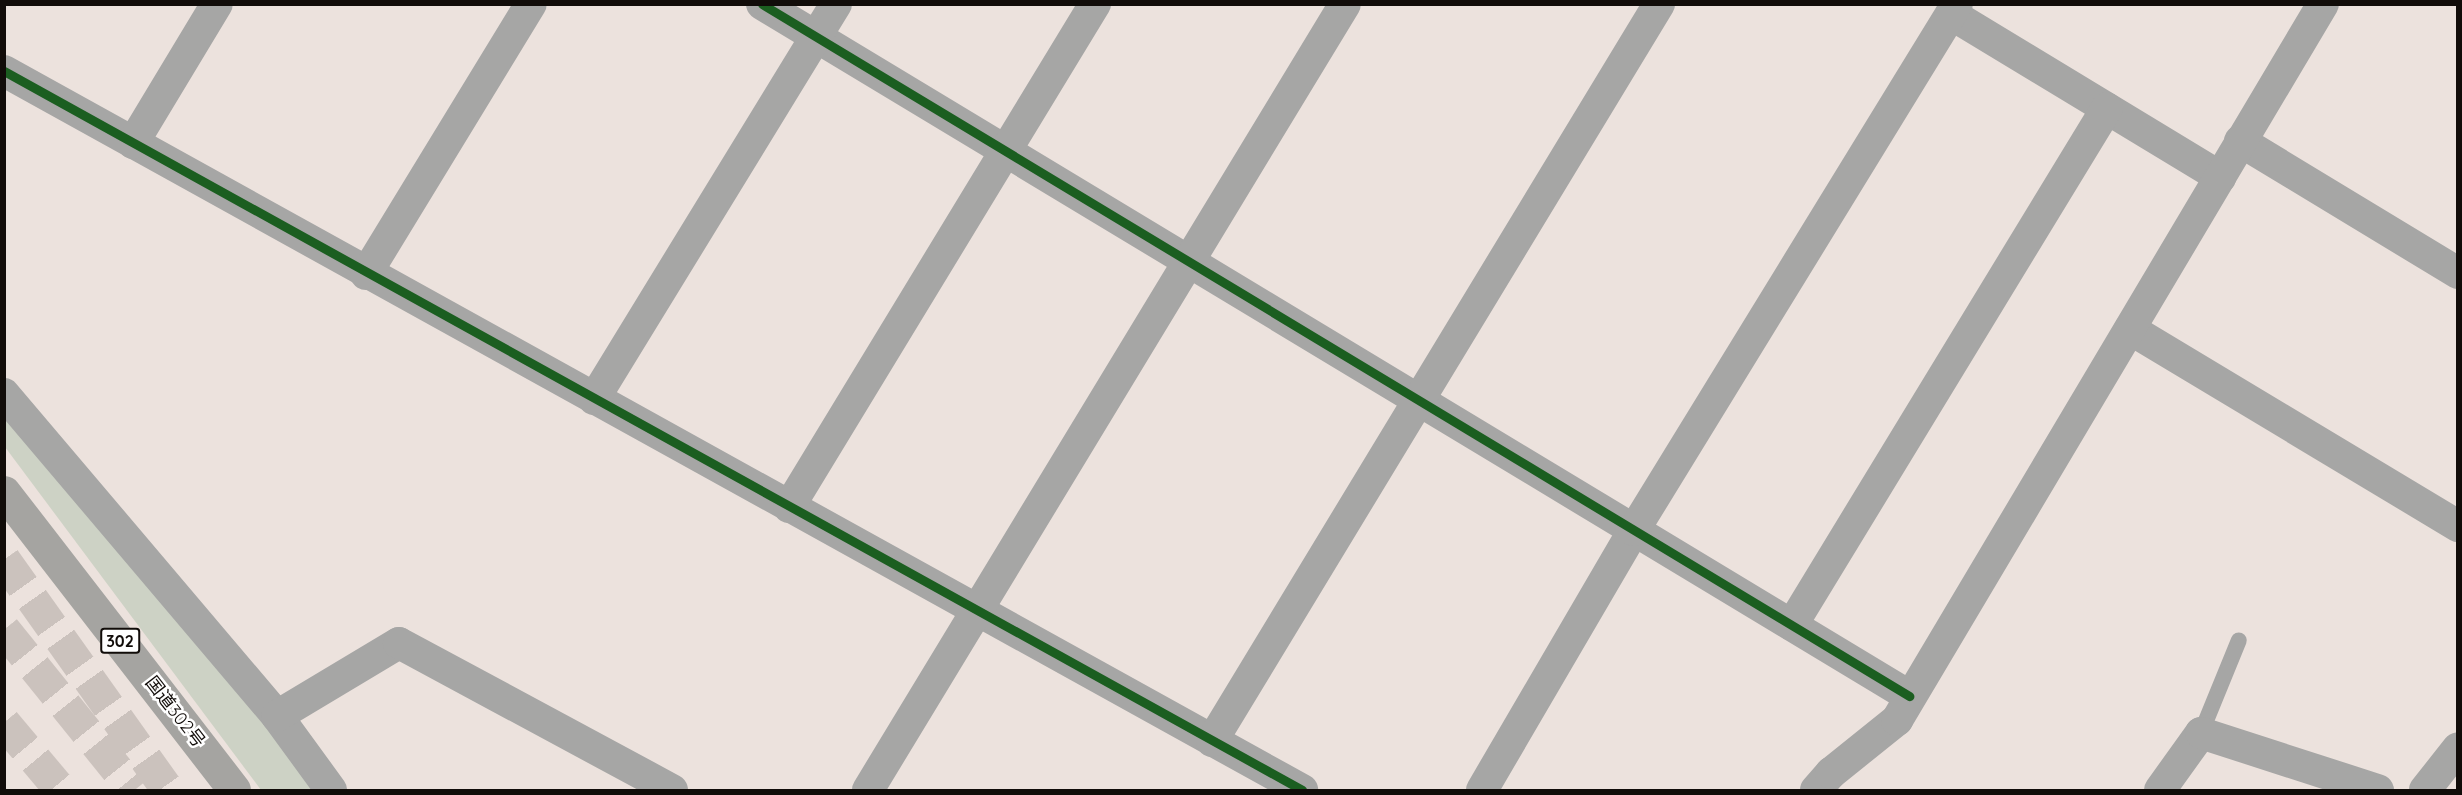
<!DOCTYPE html>
<html>
<head>
<meta charset="utf-8">
<style>
	body { margin:0 }
	#map { position:relative; width:2462px; height:795px; overflow:hidden; background:#ece2dd; font-family:Quicksand,"Noto Sans JP",sans-serif }
	div>[style] { position:absolute }
	.green>* { inset:0; background:#cdd2c5 }
	.highway-tunnel>* { height:33px; margin-top:-16.5px; transform-origin:0; background:repeating-linear-gradient(90deg,#cbc2bd 0 33px,transparent 0 49px) }
	.lane>* { height:16px; margin:-8px; padding:0 8px; transform-origin:8px; border-radius:8px; background:#a6a6a5 }
	.street>* { height:32px; margin:-16px; padding:0 16px; transform-origin:16px; border-radius:16px; background:#a6a6a5 }
	.highway>* { height:33px; margin:-16.5px; padding:0 16.5px; transform-origin:16.5px; border-radius:16.5px; background:#a5a4a1 }
	.cycleway>* { height:9px; margin:-4.5px; padding:0 4.5px; transform-origin:4.5px; border-radius:4.5px; background:#1b5e20 }
	span { translate:-50% -50%; white-space:nowrap; text-align:center; line-height:1.15; -webkit-text-stroke:5px #fff; paint-order:stroke }
	.shield-label span { padding:2px 4px; background:#fff; border:2px solid; border-radius:4px; -webkit-text-stroke-width:0 }
	.shield-label { font-size:16px; color:#110c09; font-weight:700 }
	.street-label { font-size:18px; color:#110c09 }
	.frame { position:absolute; inset:0; border:6px solid #110c09; pointer-events:none }
</style>
</head>
<body>
<div id="map">
	<div class="green">
		<i style="clip-path:polygon(4px 407px,101px 518px,317px 790px,261px 790px,5px 447px)"></i>
	</div>
	<div class="highway-tunnel">
		<i style="left:4px;top:559px;width:283px;rotate:54.6deg"></i>
		<i style="left:4px;top:629px;width:207px;rotate:51.1deg"></i>
		<i style="left:4px;top:722px;width:89px;rotate:50deg"></i>
	</div>
	<div class="lane">
		<i style="left:2201px;top:733px;width:100px;rotate:-67.8deg"></i>
	</div>
	<div class="street">
		<i style="left:762px;top:4px;width:1340px;rotate:31.1deg"></i>
		<i style="left:1951px;top:14px;width:315px;rotate:31.2deg"></i>
		<i style="left:4px;top:71px;width:1484px;rotate:28.98deg"></i>
		<i style="left:2240px;top:141px;width:255px;rotate:31.2deg"></i>
		<i style="left:133px;top:143px;width:162px;rotate:-58.9deg"></i>
		<i style="left:366px;top:274px;width:316px;rotate:-58.6deg"></i>
		<i style="left:2130px;top:329px;width:383px;rotate:31deg"></i>
		<i style="left:4px;top:394px;width:422px;rotate:49.7deg"></i>
		<i style="left:277px;top:716px;width:92px;rotate:53.9deg"></i>
		<i style="left:594px;top:399px;width:463px;rotate:-58.5deg"></i>
		<i style="left:789px;top:507px;width:589px;rotate:-58.69deg"></i>
		<i style="left:1792px;top:625px;width:605px;rotate:-58.65deg"></i>
		<i style="left:277px;top:716px;width:142px;rotate:-30.9deg"></i>
		<i style="left:399px;top:643px;width:310px;rotate:28.3deg"></i>
		<i style="left:1212px;top:741px;width:862px;rotate:-58.76deg"></i>
		<i style="left:868px;top:790px;width:919px;rotate:-58.75deg"></i>
		<i style="left:1482px;top:790px;width:301px;rotate:-59.7deg"></i>
		<i style="left:1634px;top:530px;width:617px;rotate:-58.45deg"></i>
		<i style="left:1816px;top:790px;width:23px;rotate:-49deg"></i>
		<i style="left:1831px;top:773px;width:85px;rotate:-38.8deg"></i>
		<i style="left:1897px;top:720px;width:833px;rotate:-59.25deg"></i>
		<i style="left:2160px;top:790px;width:70px;rotate:-54.3deg"></i>
		<i style="left:2201px;top:733px;width:186px;rotate:17.9deg"></i>
		<i style="left:2425px;top:790px;width:53px;rotate:-51.8deg"></i>
	</div>
	<div class="highway">
		<i style="left:4px;top:492px;width:376px;rotate:52.3deg"></i>
	</div>
	<div class="cycleway">
		<i style="left:762px;top:4px;width:1340px;rotate:31.1deg"></i>
		<i style="left:4px;top:71px;width:1484px;rotate:28.98deg"></i>
	</div>
	<div class="shield-label">
		<span style="left:120px;top:641px">302</span>
	</div>
	<div class="street-label">
		<span style="left:175px;top:712px;rotate:52deg">国道302号</span>
	</div>
	<div class="frame"></div>
</div>
</body>
</html>
